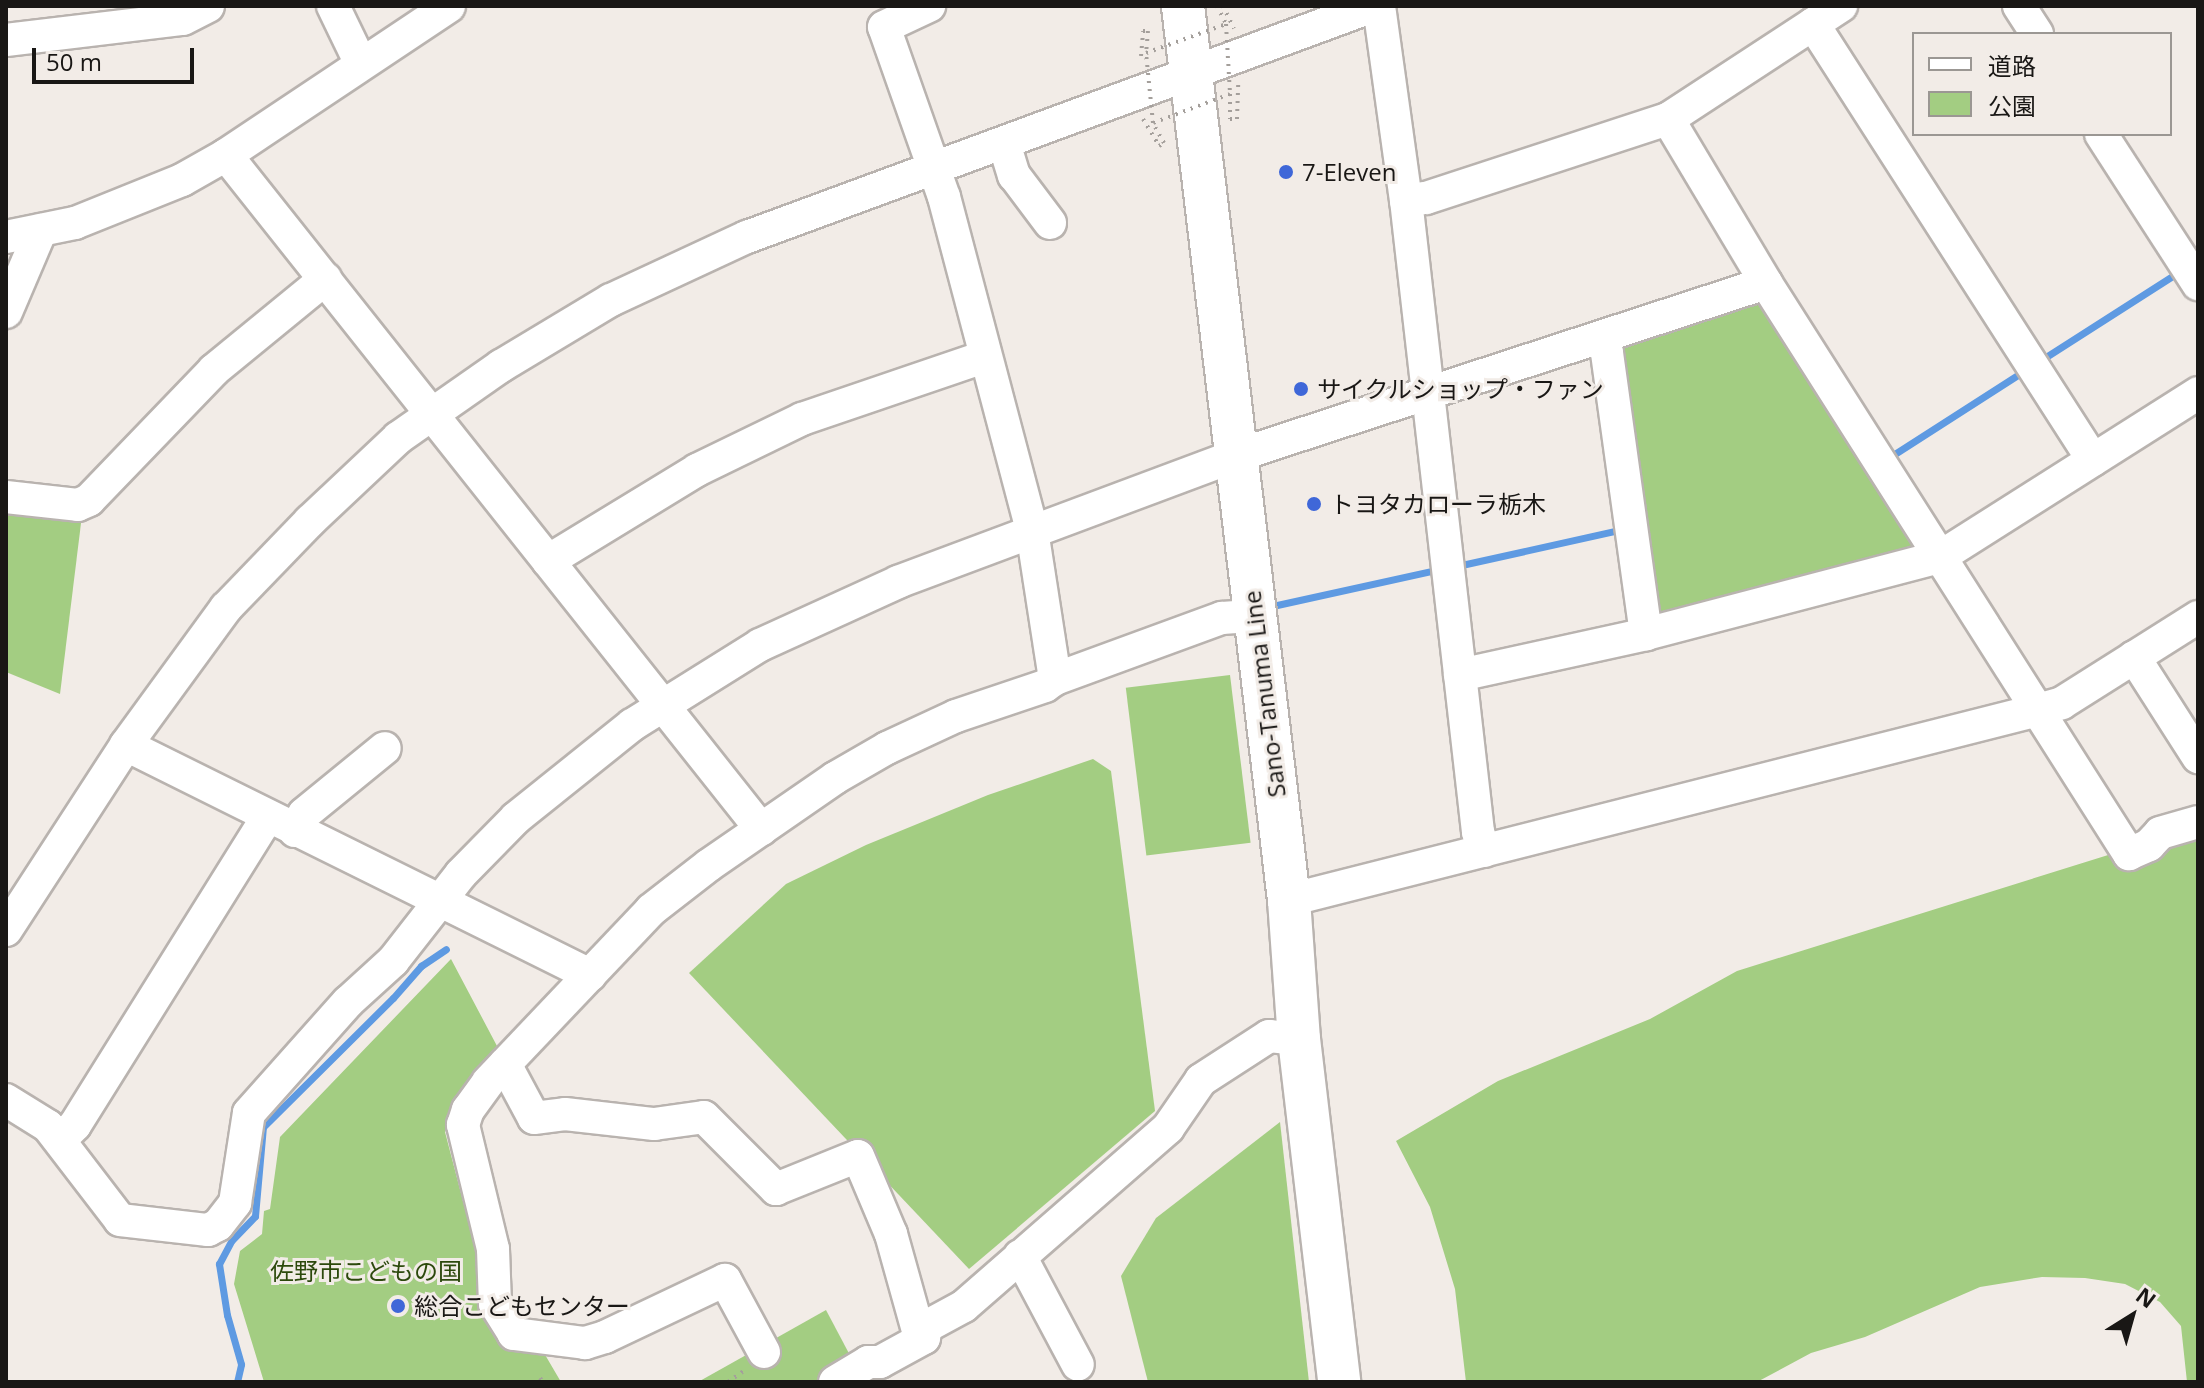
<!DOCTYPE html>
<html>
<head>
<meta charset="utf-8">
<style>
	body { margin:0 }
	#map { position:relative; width:2204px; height:1388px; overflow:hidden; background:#f2ece7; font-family:"Open Sans","Noto Sans JP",sans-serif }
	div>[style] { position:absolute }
	.green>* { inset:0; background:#a3cd82; transform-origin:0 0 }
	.stream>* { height:7px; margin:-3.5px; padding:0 3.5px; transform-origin:3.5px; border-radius:3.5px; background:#5e9ae2 }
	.path>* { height:4px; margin-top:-2px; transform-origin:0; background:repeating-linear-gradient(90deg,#a49f9b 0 2px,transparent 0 8px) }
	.roads { filter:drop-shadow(2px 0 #b9b3af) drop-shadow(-2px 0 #b9b3af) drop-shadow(0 2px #b9b3af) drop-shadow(0 -2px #b9b3af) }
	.minor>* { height:32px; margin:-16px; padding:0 16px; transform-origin:16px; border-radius:16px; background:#fff }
	.major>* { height:42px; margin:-21px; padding:0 21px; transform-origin:21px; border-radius:21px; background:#fff }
	.path-bridge>* { height:4px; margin-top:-2px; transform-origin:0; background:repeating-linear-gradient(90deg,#a49f9b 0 2px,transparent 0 8px) }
	.dots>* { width:22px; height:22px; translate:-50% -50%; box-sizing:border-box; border:4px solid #f2ece7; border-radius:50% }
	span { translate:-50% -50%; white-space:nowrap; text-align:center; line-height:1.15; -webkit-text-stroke:6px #f2ece7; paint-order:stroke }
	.poi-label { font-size:24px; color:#191715 }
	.left { translate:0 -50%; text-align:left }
	.street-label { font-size:24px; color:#191715 }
	.park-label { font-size:24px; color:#2c490c }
	.frame { position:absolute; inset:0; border:8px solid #191715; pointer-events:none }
	.legend { position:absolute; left:1912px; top:32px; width:260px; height:104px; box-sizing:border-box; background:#f2ece7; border:2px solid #9b9793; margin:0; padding:10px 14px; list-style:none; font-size:24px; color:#191715 }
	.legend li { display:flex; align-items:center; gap:16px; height:40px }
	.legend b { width:40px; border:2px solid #9b9793 }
	.north { position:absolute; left:2092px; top:1276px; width:80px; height:80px; -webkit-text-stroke:6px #f2ece7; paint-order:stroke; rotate:37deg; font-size:22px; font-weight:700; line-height:32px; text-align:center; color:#191715 }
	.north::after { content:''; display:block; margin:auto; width:28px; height:36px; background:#191715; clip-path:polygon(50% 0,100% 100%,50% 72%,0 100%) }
	.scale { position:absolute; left:32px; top:48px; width:162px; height:36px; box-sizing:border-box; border:4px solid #191715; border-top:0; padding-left:10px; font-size:24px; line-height:28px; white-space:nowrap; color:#191715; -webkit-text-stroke:6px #f2ece7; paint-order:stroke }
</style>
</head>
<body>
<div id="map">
	<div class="green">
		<i style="clip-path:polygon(1751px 294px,1771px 301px,1920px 539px,1909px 556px,1663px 620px,1649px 610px,1617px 353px,1628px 337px)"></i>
		<i style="clip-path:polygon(6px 505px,82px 515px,60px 694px,6px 672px)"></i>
		<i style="left:1230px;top:675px;width:169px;height:105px;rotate:83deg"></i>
		<i style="clip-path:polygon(1093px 759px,1111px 771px,1155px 1111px,969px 1269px,689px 973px,786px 884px,866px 845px,988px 795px)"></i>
		<i style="clip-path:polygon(2198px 827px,2198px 1382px,2187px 1382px,2181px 1326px,2160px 1302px,2125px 1284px,2085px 1278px,2042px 1277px,1980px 1287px,1865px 1337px,1811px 1353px,1757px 1382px,1466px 1382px,1455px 1289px,1430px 1207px,1396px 1141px,1498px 1081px,1650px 1019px,1737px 971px)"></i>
		<i style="clip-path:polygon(451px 959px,497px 1046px,451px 1114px,445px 1132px,500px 1343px,544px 1353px,561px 1382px,264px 1382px,234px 1284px,240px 1251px,262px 1234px,264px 1211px,270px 1209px,280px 1137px)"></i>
		<i style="clip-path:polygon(1280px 1122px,1309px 1382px,1148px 1382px,1121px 1276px,1156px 1218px)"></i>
		<i style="clip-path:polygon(826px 1310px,853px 1361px,823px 1382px,698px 1382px)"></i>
	</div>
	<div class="stream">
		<i style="left:2038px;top:362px;width:167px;rotate:-32.6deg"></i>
		<i style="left:1893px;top:455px;width:156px;rotate:-32.7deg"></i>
		<i style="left:1457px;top:566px;width:162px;rotate:-12.5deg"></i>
		<i style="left:1277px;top:605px;width:168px;rotate:-12.4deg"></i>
		<i style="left:237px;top:1382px;width:18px;rotate:-77deg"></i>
		<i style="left:241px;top:1364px;width:51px;rotate:-105.9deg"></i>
		<i style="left:227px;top:1315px;width:52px;rotate:-98.9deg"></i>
		<i style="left:219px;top:1264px;width:27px;rotate:-62deg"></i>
		<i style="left:232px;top:1240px;width:33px;rotate:-46deg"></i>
		<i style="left:255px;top:1216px;width:89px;rotate:-84.9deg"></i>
		<i style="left:263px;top:1127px;width:183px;rotate:-44.8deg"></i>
		<i style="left:393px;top:998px;width:43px;rotate:-48.8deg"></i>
		<i style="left:421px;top:966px;width:30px;rotate:-34deg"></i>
	</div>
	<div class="path">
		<i style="left:1217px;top:6px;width:20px;rotate:63deg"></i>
		<i style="left:1223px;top:6px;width:25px;rotate:64deg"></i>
		<i style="left:1141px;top:56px;width:25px;rotate:-85deg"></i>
		<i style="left:1143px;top:31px;width:5px"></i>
		<i style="left:1148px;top:31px;width:22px;rotate:95deg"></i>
		<i style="left:1230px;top:94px;width:25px;rotate:90deg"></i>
		<i style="left:1230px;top:119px;width:7px"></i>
		<i style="left:1237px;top:119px;width:35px;rotate:-88deg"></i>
		<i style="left:1143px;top:119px;width:31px;rotate:59deg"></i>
		<i style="left:1159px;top:146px;width:6px;rotate:-31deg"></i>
		<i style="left:1164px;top:143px;width:23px;rotate:-119deg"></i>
		<i style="left:540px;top:1378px;width:5px;rotate:53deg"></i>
		<i style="left:728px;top:1382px;width:21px;rotate:-35deg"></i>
	</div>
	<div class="roads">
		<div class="minor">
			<i style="left:333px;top:6px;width:64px;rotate:64.2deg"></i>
			<i style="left:1379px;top:6px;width:196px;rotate:82.1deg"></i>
			<i style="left:1406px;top:200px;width:636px;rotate:83.5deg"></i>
			<i style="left:1478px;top:832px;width:20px;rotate:72deg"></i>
			<i style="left:2019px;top:6px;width:33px;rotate:57deg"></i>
			<i style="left:1813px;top:24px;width:518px;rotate:57.29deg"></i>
			<i style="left:6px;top:40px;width:178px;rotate:-6.8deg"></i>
			<i style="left:183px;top:19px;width:28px;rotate:-27deg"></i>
			<i style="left:1668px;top:119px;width:191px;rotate:59.1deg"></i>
			<i style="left:1766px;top:283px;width:677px;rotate:57.55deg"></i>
			<i style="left:2129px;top:854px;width:22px;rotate:-24deg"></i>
			<i style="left:2149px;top:845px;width:16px;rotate:-47deg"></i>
			<i style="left:2160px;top:833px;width:40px;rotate:-16deg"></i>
			<i style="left:2101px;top:134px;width:179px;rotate:57.1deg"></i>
			<i style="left:1004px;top:143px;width:34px;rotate:73deg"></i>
			<i style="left:1014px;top:175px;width:60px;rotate:53.1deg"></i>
			<i style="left:226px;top:155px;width:861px;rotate:51.56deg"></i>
			<i style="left:1406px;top:200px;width:20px;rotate:-6deg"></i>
			<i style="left:1426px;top:198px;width:255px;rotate:-18.1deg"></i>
			<i style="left:1668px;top:119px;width:207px;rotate:-33.2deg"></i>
			<i style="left:6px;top:237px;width:70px;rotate:-11.5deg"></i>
			<i style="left:75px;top:223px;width:115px;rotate:-21.9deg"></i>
			<i style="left:182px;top:180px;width:51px;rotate:-29.6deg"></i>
			<i style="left:226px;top:155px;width:268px;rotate:-33.7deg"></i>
			<i style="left:6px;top:312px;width:89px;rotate:-66.9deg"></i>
			<i style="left:1601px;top:337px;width:17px;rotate:69deg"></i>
			<i style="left:1607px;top:353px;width:284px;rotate:82.1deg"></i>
			<i style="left:6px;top:497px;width:72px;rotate:6.3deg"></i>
			<i style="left:78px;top:505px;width:12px;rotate:-24deg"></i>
			<i style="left:89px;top:500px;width:180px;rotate:-46.1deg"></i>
			<i style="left:214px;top:370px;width:144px;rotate:-39.3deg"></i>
			<i style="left:548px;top:561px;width:175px;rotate:-31.4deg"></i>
			<i style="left:697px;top:470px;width:117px;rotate:-25.9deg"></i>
			<i style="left:802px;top:419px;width:192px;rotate:-18.8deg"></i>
			<i style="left:2134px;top:657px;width:119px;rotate:57.4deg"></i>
			<i style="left:1460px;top:675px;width:190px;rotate:-12.4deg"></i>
			<i style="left:1646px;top:634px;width:304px;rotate:-14.7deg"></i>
			<i style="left:1940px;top:557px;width:306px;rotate:-32.4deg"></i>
			<i style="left:1055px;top:679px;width:178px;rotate:-20.1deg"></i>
			<i style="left:1222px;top:618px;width:32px;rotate:-4deg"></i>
			<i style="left:126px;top:745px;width:518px;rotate:26.37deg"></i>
			<i style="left:295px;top:831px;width:19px;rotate:-62deg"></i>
			<i style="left:304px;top:814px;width:104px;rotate:-39.2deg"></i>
			<i style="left:1289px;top:900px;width:773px;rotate:-14.23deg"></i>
			<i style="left:2038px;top:710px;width:25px;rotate:-16deg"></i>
			<i style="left:2062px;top:703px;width:161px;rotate:-32.3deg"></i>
			<i style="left:6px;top:930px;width:221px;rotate:-57deg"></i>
			<i style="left:126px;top:745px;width:170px;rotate:-53.9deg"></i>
			<i style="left:226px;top:608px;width:121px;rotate:-46deg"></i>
			<i style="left:310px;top:521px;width:121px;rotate:-43.3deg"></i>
			<i style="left:398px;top:438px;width:126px;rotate:-35deg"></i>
			<i style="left:501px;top:366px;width:128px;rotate:-31deg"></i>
			<i style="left:611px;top:300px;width:150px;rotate:-24.9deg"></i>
			<i style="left:747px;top:237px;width:667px;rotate:-20.25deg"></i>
			<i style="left:505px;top:1064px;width:61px;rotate:61.8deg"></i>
			<i style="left:534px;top:1118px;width:31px;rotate:-7deg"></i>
			<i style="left:565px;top:1114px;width:90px;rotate:6.4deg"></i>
			<i style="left:654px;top:1124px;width:50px;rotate:-8deg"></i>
			<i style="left:704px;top:1117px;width:102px;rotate:45deg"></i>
			<i style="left:776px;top:1189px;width:88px;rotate:-21.9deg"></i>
			<i style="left:858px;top:1156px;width:85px;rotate:67.1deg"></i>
			<i style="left:891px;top:1234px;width:101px;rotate:74.4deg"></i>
			<i style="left:918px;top:1331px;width:52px;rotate:-28.5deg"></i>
			<i style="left:964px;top:1306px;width:271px;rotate:-41.1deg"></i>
			<i style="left:1168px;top:1128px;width:58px;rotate:-55.5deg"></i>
			<i style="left:1201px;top:1080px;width:81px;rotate:-32.9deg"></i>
			<i style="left:1269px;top:1036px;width:30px;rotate:6deg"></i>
			<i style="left:6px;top:1100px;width:49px;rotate:31.8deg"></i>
			<i style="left:48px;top:1126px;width:118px;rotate:52.5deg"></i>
			<i style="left:120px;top:1220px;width:89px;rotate:6.5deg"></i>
			<i style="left:208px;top:1230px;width:11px;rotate:-27deg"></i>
			<i style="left:218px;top:1225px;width:28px;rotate:-52deg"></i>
			<i style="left:235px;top:1203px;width:91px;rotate:-81.2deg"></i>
			<i style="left:249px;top:1113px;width:149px;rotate:-48.3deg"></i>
			<i style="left:348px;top:1002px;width:61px;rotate:-42.3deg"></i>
			<i style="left:393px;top:961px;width:110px;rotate:-52deg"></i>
			<i style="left:461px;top:874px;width:78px;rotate:-45.5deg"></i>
			<i style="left:516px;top:818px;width:149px;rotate:-38.7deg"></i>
			<i style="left:632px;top:725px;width:151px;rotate:-32deg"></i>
			<i style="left:760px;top:645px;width:152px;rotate:-24.5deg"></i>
			<i style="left:898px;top:582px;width:360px;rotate:-20.5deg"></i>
			<i style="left:1235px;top:456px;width:558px;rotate:-18.05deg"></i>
			<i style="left:60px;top:1140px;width:21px;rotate:-45deg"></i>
			<i style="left:75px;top:1125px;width:362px;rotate:-58deg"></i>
			<i style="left:1020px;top:1256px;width:123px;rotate:62deg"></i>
			<i style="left:764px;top:1352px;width:82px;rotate:-118.4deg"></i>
			<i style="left:725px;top:1280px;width:133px;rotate:154.6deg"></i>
			<i style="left:605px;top:1337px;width:21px;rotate:163deg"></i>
			<i style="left:585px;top:1343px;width:72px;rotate:-172.8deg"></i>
			<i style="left:514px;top:1334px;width:36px;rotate:-122deg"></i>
			<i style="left:495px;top:1304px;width:55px;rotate:-92.1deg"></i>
			<i style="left:493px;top:1249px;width:128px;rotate:-103.6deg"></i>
			<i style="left:463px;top:1125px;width:16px;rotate:-72deg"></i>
			<i style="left:468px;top:1110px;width:34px;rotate:-54deg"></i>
			<i style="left:488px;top:1082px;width:237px;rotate:-46.5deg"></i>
			<i style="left:651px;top:910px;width:73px;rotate:-37.8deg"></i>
			<i style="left:709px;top:865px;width:153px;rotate:-34.6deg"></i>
			<i style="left:835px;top:778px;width:60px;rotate:-30deg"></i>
			<i style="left:887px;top:748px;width:76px;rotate:-24.9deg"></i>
			<i style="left:956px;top:716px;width:94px;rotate:-18.6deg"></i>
			<i style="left:1045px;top:686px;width:12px;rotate:-35deg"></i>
			<i style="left:1055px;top:679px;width:151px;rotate:-98.8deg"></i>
			<i style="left:1032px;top:530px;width:344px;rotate:-104.8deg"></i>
			<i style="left:944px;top:197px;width:180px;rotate:-109.4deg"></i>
			<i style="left:884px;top:27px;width:50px;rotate:-25deg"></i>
			<i style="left:835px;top:1382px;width:39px;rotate:-31deg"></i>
			<i style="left:868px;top:1362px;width:12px"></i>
			<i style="left:880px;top:1362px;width:50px;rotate:-28.6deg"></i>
			<i style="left:924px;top:1338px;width:12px;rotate:-81deg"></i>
		</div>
		<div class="major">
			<i style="left:1183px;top:6px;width:900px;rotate:83.24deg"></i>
			<i style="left:1289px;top:900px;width:139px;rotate:85.9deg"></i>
			<i style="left:1299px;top:1039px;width:345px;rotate:83.3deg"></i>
		</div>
	</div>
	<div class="path-bridge">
		<i style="left:1226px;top:24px;width:70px;rotate:86.7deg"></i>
		<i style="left:1230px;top:94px;width:82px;rotate:159.4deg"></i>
		<i style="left:1153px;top:123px;width:70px;rotate:-95.7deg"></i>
		<i style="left:1146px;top:53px;width:85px;rotate:-19.9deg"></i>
	</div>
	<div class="dots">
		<i style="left:1286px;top:172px;background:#3f67d8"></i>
		<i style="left:1301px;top:389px;background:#3f67d8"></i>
		<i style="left:1314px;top:504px;background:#3f67d8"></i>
		<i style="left:398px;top:1306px;background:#3f67d8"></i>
	</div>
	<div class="poi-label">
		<span class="left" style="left:1302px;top:172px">7-Eleven</span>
		<span class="left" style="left:1317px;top:389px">サイクルショップ・ファン</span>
		<span class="left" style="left:1330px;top:504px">トヨタカローラ栃木</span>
		<span class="left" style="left:414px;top:1306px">総合こどもセンター</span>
	</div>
	<div class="street-label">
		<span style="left:1264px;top:694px;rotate:-97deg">Sano-Tanuma Line</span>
	</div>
	<div class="park-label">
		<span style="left:366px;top:1271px">佐野市こどもの国</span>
	</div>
	<div class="frame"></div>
	<ul class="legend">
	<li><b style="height:10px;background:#fff"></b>道路</li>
	<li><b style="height:22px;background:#a3cd82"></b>公園</li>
	</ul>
	<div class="north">N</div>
	<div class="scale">50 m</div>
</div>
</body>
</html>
